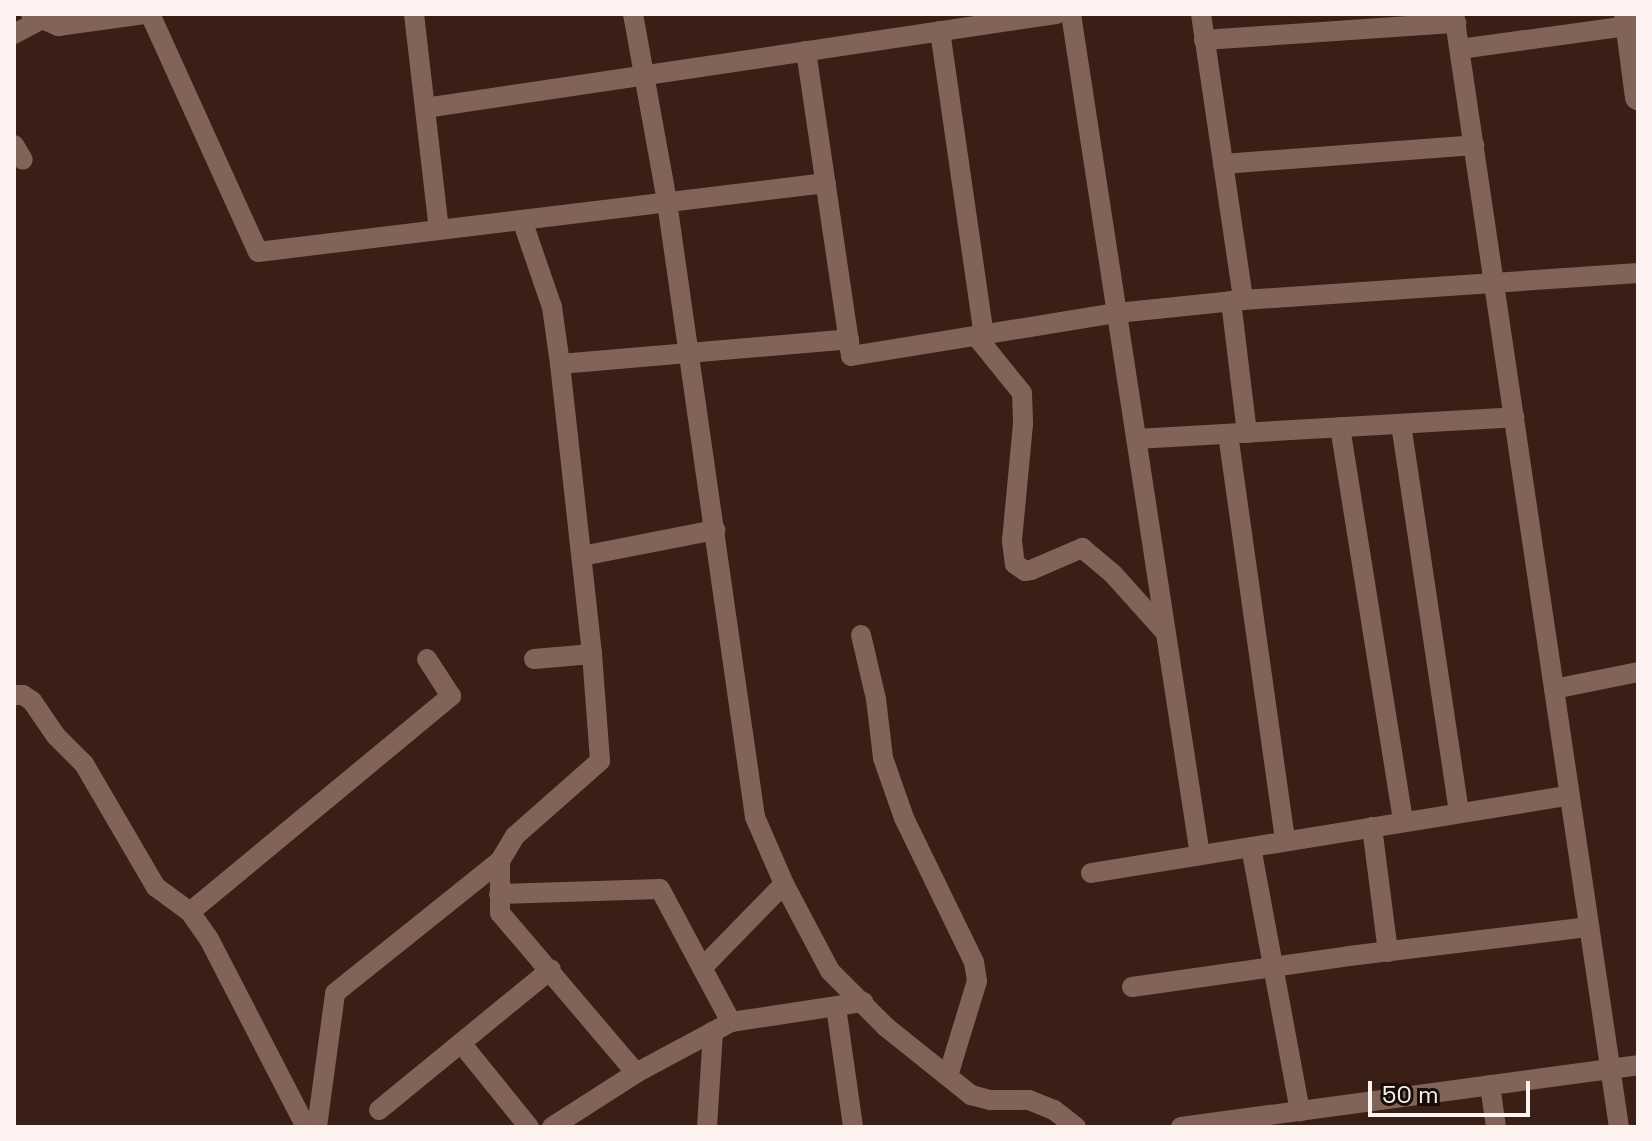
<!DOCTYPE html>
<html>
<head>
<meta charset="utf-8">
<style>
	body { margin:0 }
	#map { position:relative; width:1652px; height:1141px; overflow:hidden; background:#391f16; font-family:"Space Grotesk",sans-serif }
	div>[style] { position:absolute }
	.minor>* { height:20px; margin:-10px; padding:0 10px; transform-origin:10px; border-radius:10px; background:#826358 }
	.tertiary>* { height:26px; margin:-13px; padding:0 13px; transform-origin:13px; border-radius:13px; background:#826358 }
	span { translate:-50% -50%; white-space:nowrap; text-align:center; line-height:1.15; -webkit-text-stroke:8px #180d09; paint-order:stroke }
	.frame { position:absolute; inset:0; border:16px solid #fdf2ef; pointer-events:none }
	.scale { position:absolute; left:1368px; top:1081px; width:162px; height:36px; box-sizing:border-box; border:4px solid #fdf2ef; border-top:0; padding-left:10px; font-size:24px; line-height:28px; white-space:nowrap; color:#fdf2ef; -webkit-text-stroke:6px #180d09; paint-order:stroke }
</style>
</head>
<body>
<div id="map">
	<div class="minor">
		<i style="left:31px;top:14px;width:30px;rotate:24deg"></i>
		<i style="left:58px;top:26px;width:89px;rotate:-7.8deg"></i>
		<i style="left:150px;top:14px;width:261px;rotate:65.6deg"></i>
		<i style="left:258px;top:252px;width:572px;rotate:-6.93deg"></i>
		<i style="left:414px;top:14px;width:217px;rotate:83.4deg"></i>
		<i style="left:633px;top:14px;width:191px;rotate:79.7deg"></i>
		<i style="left:667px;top:202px;width:621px;rotate:81.86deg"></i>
		<i style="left:755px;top:817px;width:73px;rotate:66.6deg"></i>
		<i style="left:784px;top:884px;width:98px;rotate:62.1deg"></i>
		<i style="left:830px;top:971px;width:79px;rotate:45deg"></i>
		<i style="left:886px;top:1027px;width:109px;rotate:38.7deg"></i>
		<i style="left:971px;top:1095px;width:20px;rotate:15deg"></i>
		<i style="left:990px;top:1100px;width:39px"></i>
		<i style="left:1029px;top:1100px;width:27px;rotate:22deg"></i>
		<i style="left:1054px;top:1110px;width:28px;rotate:38deg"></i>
		<i style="left:1071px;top:14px;width:851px;rotate:81.28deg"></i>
		<i style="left:1201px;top:14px;width:289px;rotate:81.6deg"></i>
		<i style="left:1454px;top:14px;width:1125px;rotate:81.57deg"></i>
		<i style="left:940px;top:31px;width:307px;rotate:81.8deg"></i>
		<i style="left:14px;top:34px;width:32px;rotate:-28deg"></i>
		<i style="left:1204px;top:40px;width:253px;rotate:-3.9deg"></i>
		<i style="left:1460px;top:49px;width:170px;rotate:-7.8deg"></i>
		<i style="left:806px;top:51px;width:308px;rotate:81.6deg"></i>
		<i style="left:851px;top:356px;width:269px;rotate:-9.2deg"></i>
		<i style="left:1117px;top:313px;width:127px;rotate:-5.9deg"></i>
		<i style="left:1243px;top:300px;width:396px;rotate:-3.9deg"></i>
		<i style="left:425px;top:108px;width:638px;rotate:-8.47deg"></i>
		<i style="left:14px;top:145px;width:17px;rotate:59deg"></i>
		<i style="left:1223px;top:164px;width:252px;rotate:-4.3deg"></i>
		<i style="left:522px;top:220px;width:92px;rotate:71deg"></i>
		<i style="left:552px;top:307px;width:58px;rotate:82deg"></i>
		<i style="left:560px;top:364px;width:292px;rotate:83.7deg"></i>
		<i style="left:592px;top:654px;width:107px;rotate:85.7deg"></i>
		<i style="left:600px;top:761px;width:113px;rotate:138.6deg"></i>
		<i style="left:515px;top:836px;width:29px;rotate:121deg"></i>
		<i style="left:500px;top:861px;width:52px;rotate:90deg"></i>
		<i style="left:500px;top:913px;width:210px;rotate:49.6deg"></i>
		<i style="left:1231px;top:301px;width:133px;rotate:83.1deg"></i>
		<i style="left:976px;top:336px;width:73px;rotate:51.1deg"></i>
		<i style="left:1022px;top:393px;width:31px;rotate:88deg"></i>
		<i style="left:1023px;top:424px;width:118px;rotate:95.4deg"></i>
		<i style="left:1012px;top:541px;width:23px;rotate:83deg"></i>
		<i style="left:1015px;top:564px;width:12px;rotate:35deg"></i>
		<i style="left:1025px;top:571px;width:6px;rotate:-9deg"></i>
		<i style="left:1031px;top:570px;width:56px;rotate:-23.3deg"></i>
		<i style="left:1082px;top:548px;width:40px;rotate:40deg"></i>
		<i style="left:1113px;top:574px;width:79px;rotate:48.1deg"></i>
		<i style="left:560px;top:364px;width:290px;rotate:-4.9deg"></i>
		<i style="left:1401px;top:424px;width:393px;rotate:81.5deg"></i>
		<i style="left:1340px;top:427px;width:400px;rotate:80.9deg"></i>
		<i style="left:1228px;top:434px;width:411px;rotate:82deg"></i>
		<i style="left:1136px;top:439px;width:379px;rotate:-3.3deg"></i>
		<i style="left:582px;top:556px;width:136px;rotate:-11.1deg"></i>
		<i style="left:861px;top:635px;width:66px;rotate:76.8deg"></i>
		<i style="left:876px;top:699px;width:59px;rotate:83.2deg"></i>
		<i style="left:883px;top:758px;width:64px;rotate:70.7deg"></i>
		<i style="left:904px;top:818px;width:160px;rotate:64.1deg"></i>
		<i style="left:974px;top:962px;width:19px;rotate:81deg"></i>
		<i style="left:977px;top:981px;width:99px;rotate:107deg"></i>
		<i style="left:534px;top:659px;width:58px;rotate:-4.9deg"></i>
		<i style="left:1554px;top:689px;width:86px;rotate:-11.4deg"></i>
		<i style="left:14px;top:695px;width:9px"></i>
		<i style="left:23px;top:695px;width:11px;rotate:34deg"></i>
		<i style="left:32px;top:701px;width:42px;rotate:55.6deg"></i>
		<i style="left:56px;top:736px;width:40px;rotate:45deg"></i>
		<i style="left:84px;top:764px;width:143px;rotate:59.7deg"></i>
		<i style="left:156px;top:887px;width:42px;rotate:36.3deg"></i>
		<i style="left:190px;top:912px;width:33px;rotate:55deg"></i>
		<i style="left:209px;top:939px;width:212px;rotate:62.7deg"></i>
		<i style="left:1372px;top:827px;width:126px;rotate:82.7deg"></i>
		<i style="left:1251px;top:847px;width:269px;rotate:79.5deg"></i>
		<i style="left:1091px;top:873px;width:485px;rotate:-9.2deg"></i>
		<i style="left:499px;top:894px;width:161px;rotate:-1.8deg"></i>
		<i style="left:660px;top:889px;width:151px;rotate:61.9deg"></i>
		<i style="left:190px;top:912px;width:339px;rotate:-39.6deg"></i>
		<i style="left:451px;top:696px;width:44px;rotate:-123deg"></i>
		<i style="left:702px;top:968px;width:117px;rotate:-45.7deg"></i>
		<i style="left:1132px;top:987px;width:219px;rotate:-8.1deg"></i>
		<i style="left:1349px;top:956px;width:242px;rotate:-6.9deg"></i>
		<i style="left:836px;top:1007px;width:121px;rotate:81.9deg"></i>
		<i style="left:461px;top:1043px;width:108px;rotate:51deg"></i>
		<i style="left:1490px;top:1085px;width:42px;rotate:81.9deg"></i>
		<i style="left:379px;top:1110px;width:222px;rotate:-39.3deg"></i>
		<i style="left:317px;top:1127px;width:135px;rotate:-82.3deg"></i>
		<i style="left:335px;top:993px;width:211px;rotate:-38.7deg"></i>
		<i style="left:552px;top:1127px;width:100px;rotate:-32.7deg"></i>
		<i style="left:636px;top:1073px;width:108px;rotate:-28.2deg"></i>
		<i style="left:731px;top:1022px;width:134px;rotate:-8.6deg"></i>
		<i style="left:707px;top:1127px;width:96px;rotate:-86.4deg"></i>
		<i style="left:1181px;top:1127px;width:461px;rotate:-7.7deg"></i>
	</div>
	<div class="tertiary">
		<i style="left:1627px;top:14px;width:84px;rotate:82.5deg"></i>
	</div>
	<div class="frame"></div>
	<div class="scale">50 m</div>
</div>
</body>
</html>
